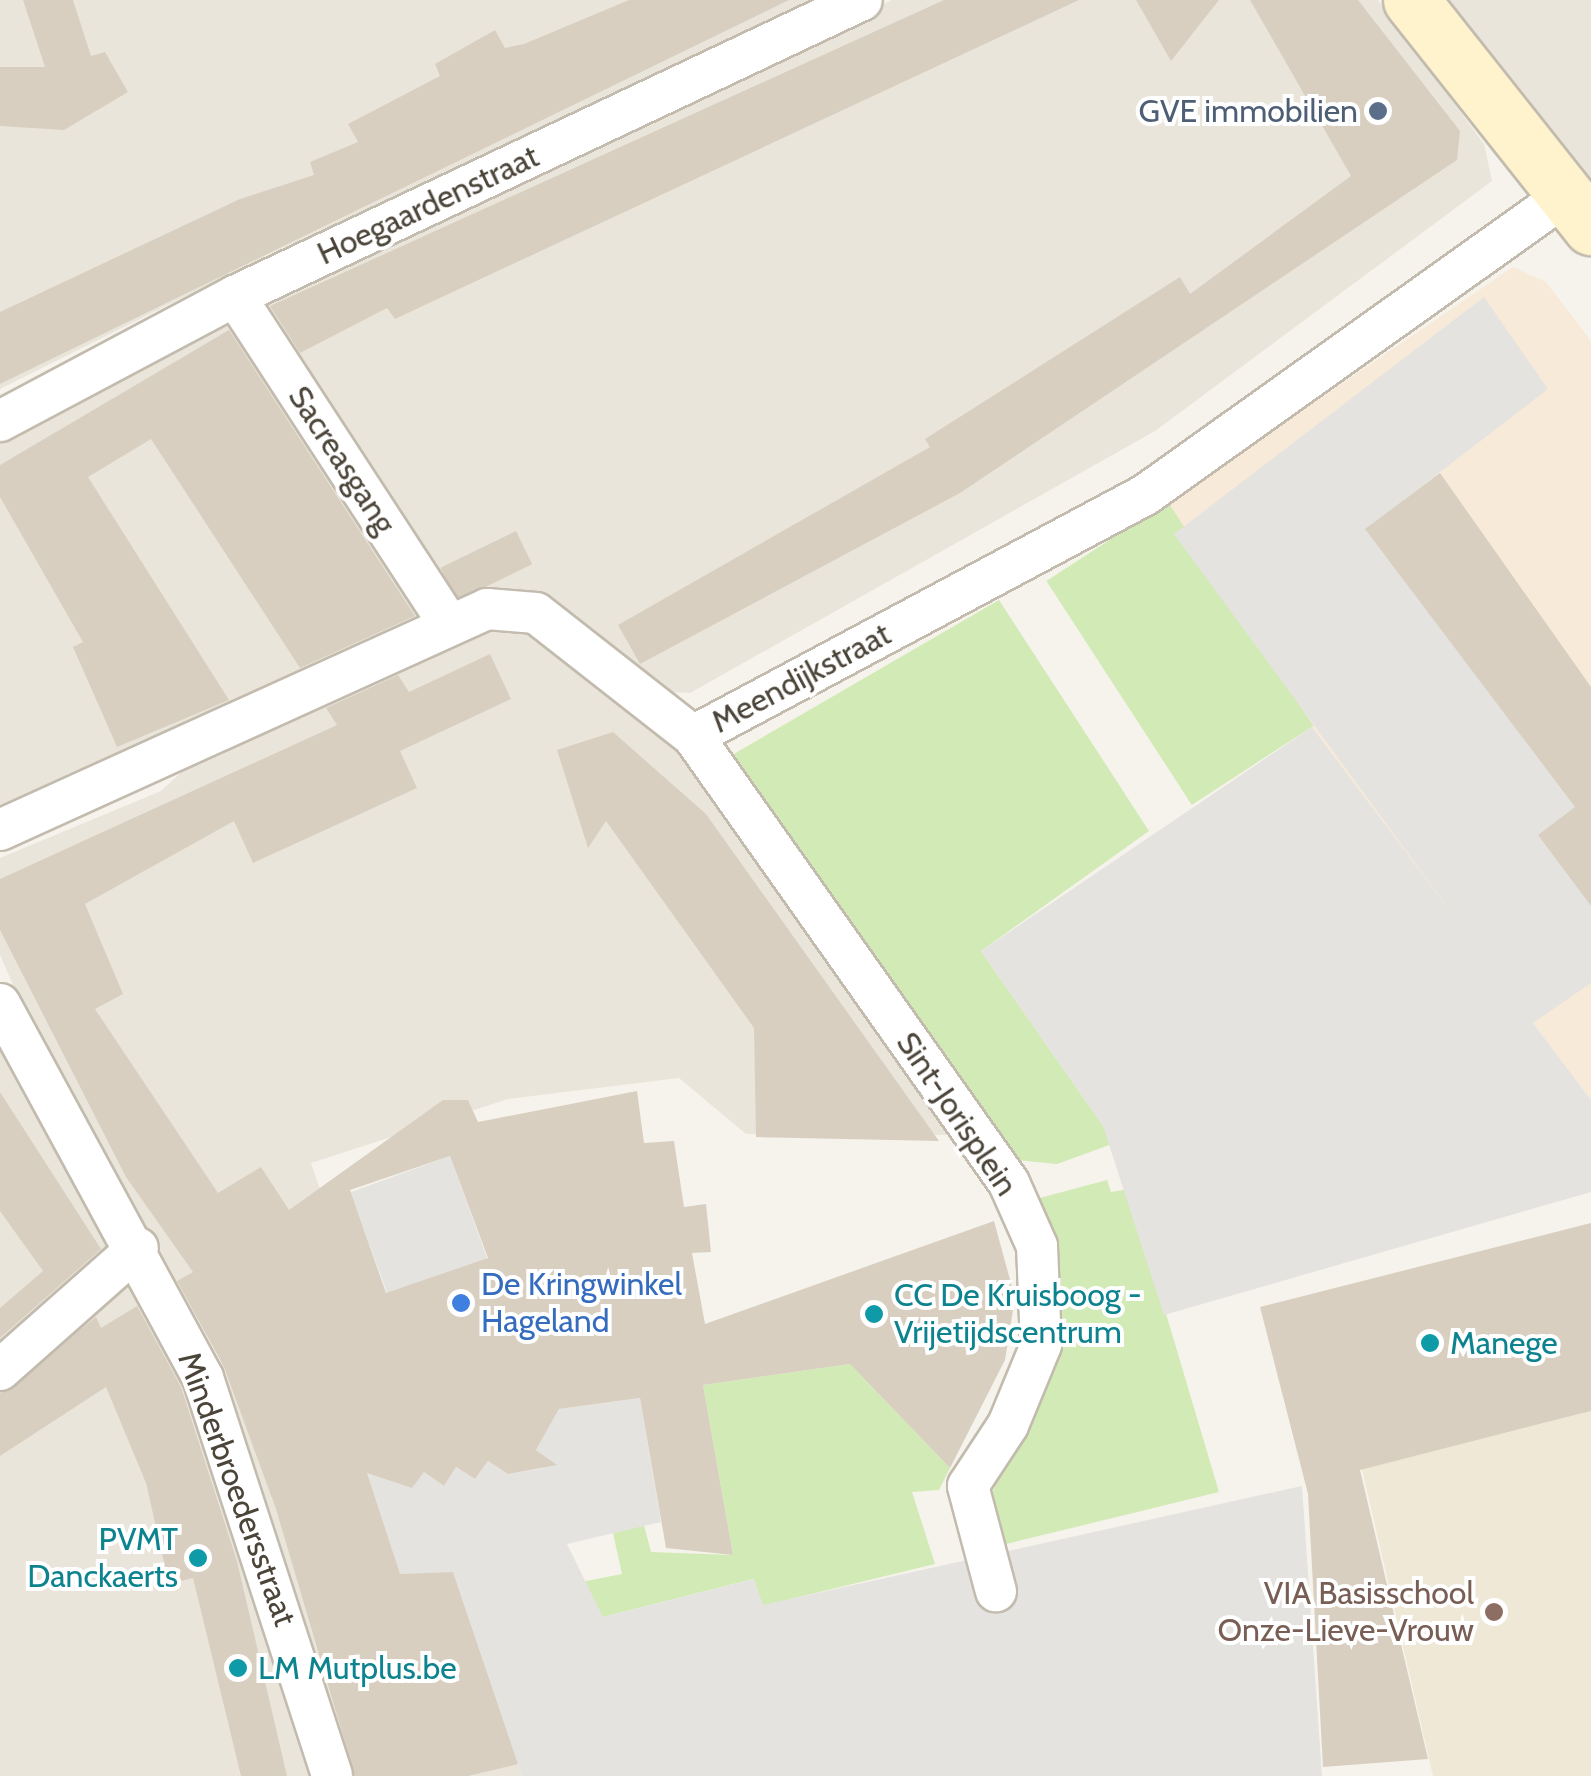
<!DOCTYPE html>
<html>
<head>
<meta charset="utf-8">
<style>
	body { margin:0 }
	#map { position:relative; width:1591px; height:1776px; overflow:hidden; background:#f6f3ec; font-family:Cabin,sans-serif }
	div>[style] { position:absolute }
	.residential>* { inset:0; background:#eae5da }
	.commercial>* { inset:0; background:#f7ead8 }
	.education>* { inset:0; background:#efe8d6 }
	.green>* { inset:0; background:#d2eab5; transform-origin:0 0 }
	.parking>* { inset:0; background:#e5e3e0; transform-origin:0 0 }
	.building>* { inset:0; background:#d8cfc1; transform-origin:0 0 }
	.roads { filter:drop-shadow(2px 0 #c2bbae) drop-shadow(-2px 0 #c2bbae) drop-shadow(0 2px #c2bbae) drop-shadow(0 -2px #c2bbae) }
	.street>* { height:40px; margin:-20px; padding:0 20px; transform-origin:20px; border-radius:20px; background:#fff }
	.secondary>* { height:55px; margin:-27.5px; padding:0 27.5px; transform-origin:27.5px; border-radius:27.5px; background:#fff3cd }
	.dots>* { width:28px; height:28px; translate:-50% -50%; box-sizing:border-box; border:5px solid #fff; border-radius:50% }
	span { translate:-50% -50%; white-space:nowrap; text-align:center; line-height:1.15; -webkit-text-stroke:8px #fff; paint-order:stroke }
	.service-label { font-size:32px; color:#4e5e75 }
	.right { translate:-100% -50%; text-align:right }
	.street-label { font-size:32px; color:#4b4439 }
	.shop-label { font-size:32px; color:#366cbe }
	.left { translate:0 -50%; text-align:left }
	.culture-label { font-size:32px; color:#0d838f }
	.education-label { font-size:32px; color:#785e54 }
</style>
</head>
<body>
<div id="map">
	<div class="residential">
		<i style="clip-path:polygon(0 0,829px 0,274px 252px,0 389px)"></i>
		<i style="clip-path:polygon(892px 0,1378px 0,1484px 144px,1492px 181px,1155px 431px,690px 693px,664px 692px,572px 623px,447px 614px,250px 305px)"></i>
		<i style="clip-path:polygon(1432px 0,1591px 0,1591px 215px)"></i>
		<i style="clip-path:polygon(236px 313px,440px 620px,0 821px,0 443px)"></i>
		<i style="clip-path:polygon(488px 621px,520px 630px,704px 750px,965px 1135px,746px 1134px,679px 1078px,508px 1099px,311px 1163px,522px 1776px,350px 1776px,220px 1359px,34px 1033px,0 955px,0 858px,161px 791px,189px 765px)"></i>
		<i style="clip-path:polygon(0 1047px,112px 1250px,0 1355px)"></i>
		<i style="clip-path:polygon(130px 1277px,214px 1448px,317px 1776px,0 1776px,0 1386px)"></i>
	</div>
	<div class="commercial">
		<i style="clip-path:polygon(1513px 267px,1546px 282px,1591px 341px,1591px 1100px,1320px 740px,1168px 502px)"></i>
	</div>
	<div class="education">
		<i style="clip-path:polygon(1591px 1378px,1591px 1776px,1433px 1776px,1362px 1469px,1584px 1413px)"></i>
	</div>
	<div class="green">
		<i style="left:1168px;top:502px;width:267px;height:145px;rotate:57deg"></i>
		<i style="clip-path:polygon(999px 600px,1149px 831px,981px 951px,1115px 1143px,1057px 1164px,1006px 1159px,732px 755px)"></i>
		<i style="clip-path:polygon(1107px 1180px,1111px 1192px,1129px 1189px,1219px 1492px,994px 1547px,993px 1491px,1058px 1345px,1059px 1289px,1036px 1199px)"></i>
		<i style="clip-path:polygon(850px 1364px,950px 1468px,939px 1490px,912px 1492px,935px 1564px,762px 1606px,753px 1579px,603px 1617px,581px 1582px,622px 1574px,613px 1533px,644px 1525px,651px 1552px,733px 1555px,703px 1385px)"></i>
	</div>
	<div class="parking">
		<i style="clip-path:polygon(1484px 297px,1548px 389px,1366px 529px,1591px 828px,1553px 824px,1538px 835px,1591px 904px,1591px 983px,1533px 1023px,1591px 1100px,1591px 1192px,1164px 1315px,1103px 1126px,981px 951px,1312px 727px,1464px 930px,1174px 534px)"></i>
		<i style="left:450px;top:1156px;width:109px;height:106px;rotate:70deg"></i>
		<i style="clip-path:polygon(640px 1398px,661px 1522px,567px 1544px,603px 1617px,754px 1579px,763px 1605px,1302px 1486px,1322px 1776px,522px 1776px,453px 1572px,400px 1574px,369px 1477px,388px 1471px,412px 1488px,424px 1472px,444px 1486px,456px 1467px,475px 1479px,488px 1461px,508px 1474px,543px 1468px,547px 1458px,536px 1450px,559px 1409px)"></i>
	</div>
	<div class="building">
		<i style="clip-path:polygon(23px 0,73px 0,91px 56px,105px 52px,128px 92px,64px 130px,0 126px,0 67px,45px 67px)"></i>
		<i style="clip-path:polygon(629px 0,789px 0,0 384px,0 312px,240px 199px,314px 175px,310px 162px,358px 142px,348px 124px,440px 76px,435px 64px,495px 30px,505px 48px,524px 44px)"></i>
		<i style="clip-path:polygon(944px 0,1079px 0,395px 319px,387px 308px,300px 353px,270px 306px)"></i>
		<i style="clip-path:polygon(1136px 0,1219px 0,1171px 61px)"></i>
		<i style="clip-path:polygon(1250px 0,1358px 0,1460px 131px,1457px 160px,960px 493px,640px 664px,618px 625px,930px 447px,925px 439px,1180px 277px,1190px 294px,1351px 176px)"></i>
		<i style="clip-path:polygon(229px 330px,415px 616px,300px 668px,151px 439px,88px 477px,229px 700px,117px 747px,73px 647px,83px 642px,0 497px,0 465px)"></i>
		<i style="clip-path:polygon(1440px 473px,1591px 687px,1591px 906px,1538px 835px,1575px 807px,1365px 529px)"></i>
		<i style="left:516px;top:531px;width:37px;height:84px;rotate:64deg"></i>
		<i style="clip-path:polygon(evenodd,490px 654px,511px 699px,400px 751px,417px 788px,253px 863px,234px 821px,85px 904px,123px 994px,95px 1009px,218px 1193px,261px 1167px,289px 1210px,443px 1100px,468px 1100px,478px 1122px,637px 1091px,644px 1143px,674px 1141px,684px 1207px,706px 1204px,711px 1252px,692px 1253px,705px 1324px,994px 1221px,1015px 1298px,1005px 1360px,950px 1468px,850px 1364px,703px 1385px,733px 1555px,666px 1548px,640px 1398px,559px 1409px,536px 1450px,557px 1465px,508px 1474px,488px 1461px,475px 1479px,456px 1467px,444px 1486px,424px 1472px,412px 1488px,367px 1473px,400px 1574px,453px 1572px,518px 1764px,468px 1776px,355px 1776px,276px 1509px,224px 1367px,177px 1281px,193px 1272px,126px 1177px,0 930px,0 879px,337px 725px,326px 708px,398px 675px,409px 692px,490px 654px,450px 1156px,488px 1258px,386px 1293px,350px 1190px,450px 1156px)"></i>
		<i style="clip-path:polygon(613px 732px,706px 814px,939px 1141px,756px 1137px,754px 1028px,606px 821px,588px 848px,557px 750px)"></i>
		<i style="clip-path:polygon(0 1092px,101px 1249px,0 1338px,0 1308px,43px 1271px,0 1211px)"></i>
		<i style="clip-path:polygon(1591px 1223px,1591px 1411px,1360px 1470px,1428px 1759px,1323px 1767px,1308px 1494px,1260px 1307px)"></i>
		<i style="clip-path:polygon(137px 1306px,181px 1387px,237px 1561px,287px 1776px,241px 1776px,193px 1578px,169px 1584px,146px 1483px,106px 1387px,0 1456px,0 1393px,96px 1317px,101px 1328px)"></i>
	</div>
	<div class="roads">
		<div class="street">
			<i style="left:235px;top:296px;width:392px;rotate:56.9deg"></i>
			<i style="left:0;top:421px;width:266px;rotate:-28deg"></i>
			<i style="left:235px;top:296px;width:693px;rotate:-25.27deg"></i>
			<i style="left:693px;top:736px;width:547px;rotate:54.74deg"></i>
			<i style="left:1009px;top:1183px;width:69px;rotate:66deg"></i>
			<i style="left:1037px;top:1246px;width:99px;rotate:87.7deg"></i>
			<i style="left:1041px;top:1345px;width:87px;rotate:112.4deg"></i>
			<i style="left:1008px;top:1425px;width:73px;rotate:123.3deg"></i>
			<i style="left:968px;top:1486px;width:109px;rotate:75.1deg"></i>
			<i style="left:0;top:830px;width:535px;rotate:-24.41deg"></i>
			<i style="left:487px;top:609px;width:49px;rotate:4.7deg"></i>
			<i style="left:536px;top:613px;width:199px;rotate:38.1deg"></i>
			<i style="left:693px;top:736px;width:512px;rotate:-28.07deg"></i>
			<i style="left:1145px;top:495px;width:517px;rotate:-35.47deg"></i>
			<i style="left:0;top:1004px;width:426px;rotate:61.5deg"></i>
			<i style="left:203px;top:1378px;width:418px;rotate:72deg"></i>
			<i style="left:0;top:1370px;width:184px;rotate:-41.5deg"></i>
		</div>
		<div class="secondary">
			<i style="left:1411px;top:0;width:290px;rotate:51.6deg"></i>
		</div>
	</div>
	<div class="dots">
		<i style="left:1378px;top:111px;background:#5c6f8a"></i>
		<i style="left:461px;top:1303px;background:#3f7fe0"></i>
		<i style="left:874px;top:1314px;background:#0f9aa8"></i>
		<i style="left:1430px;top:1343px;background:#0f9aa8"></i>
		<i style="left:198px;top:1558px;background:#0f9aa8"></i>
		<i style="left:1494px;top:1612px;background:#8d6e63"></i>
		<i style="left:238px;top:1668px;background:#0f9aa8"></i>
	</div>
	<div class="service-label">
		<span class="right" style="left:1358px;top:111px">GVE immobilien</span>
	</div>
	<div class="street-label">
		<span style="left:428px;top:205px;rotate:-25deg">Hoegaardenstraat</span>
		<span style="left:342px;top:460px;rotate:57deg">Sacreasgang</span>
		<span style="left:801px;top:678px;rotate:-28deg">Meendijkstraat</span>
		<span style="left:957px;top:1114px;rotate:56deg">Sint-Jorisplein</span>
		<span style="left:237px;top:1489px;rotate:70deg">Minderbroedersstraat</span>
	</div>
	<div class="shop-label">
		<span class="left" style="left:481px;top:1303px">De Kringwinkel<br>Hageland</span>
	</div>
	<div class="culture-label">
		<span class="left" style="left:894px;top:1314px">CC De Kruisboog -<br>Vrijetijdscentrum</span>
		<span class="left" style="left:1450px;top:1343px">Manege</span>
		<span class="right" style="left:178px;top:1558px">PVMT<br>Danckaerts</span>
		<span class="left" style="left:258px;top:1668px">LM Mutplus.be</span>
	</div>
	<div class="education-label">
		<span class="right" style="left:1474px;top:1612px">VIA Basisschool<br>Onze-Lieve-Vrouw</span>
	</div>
</div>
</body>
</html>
